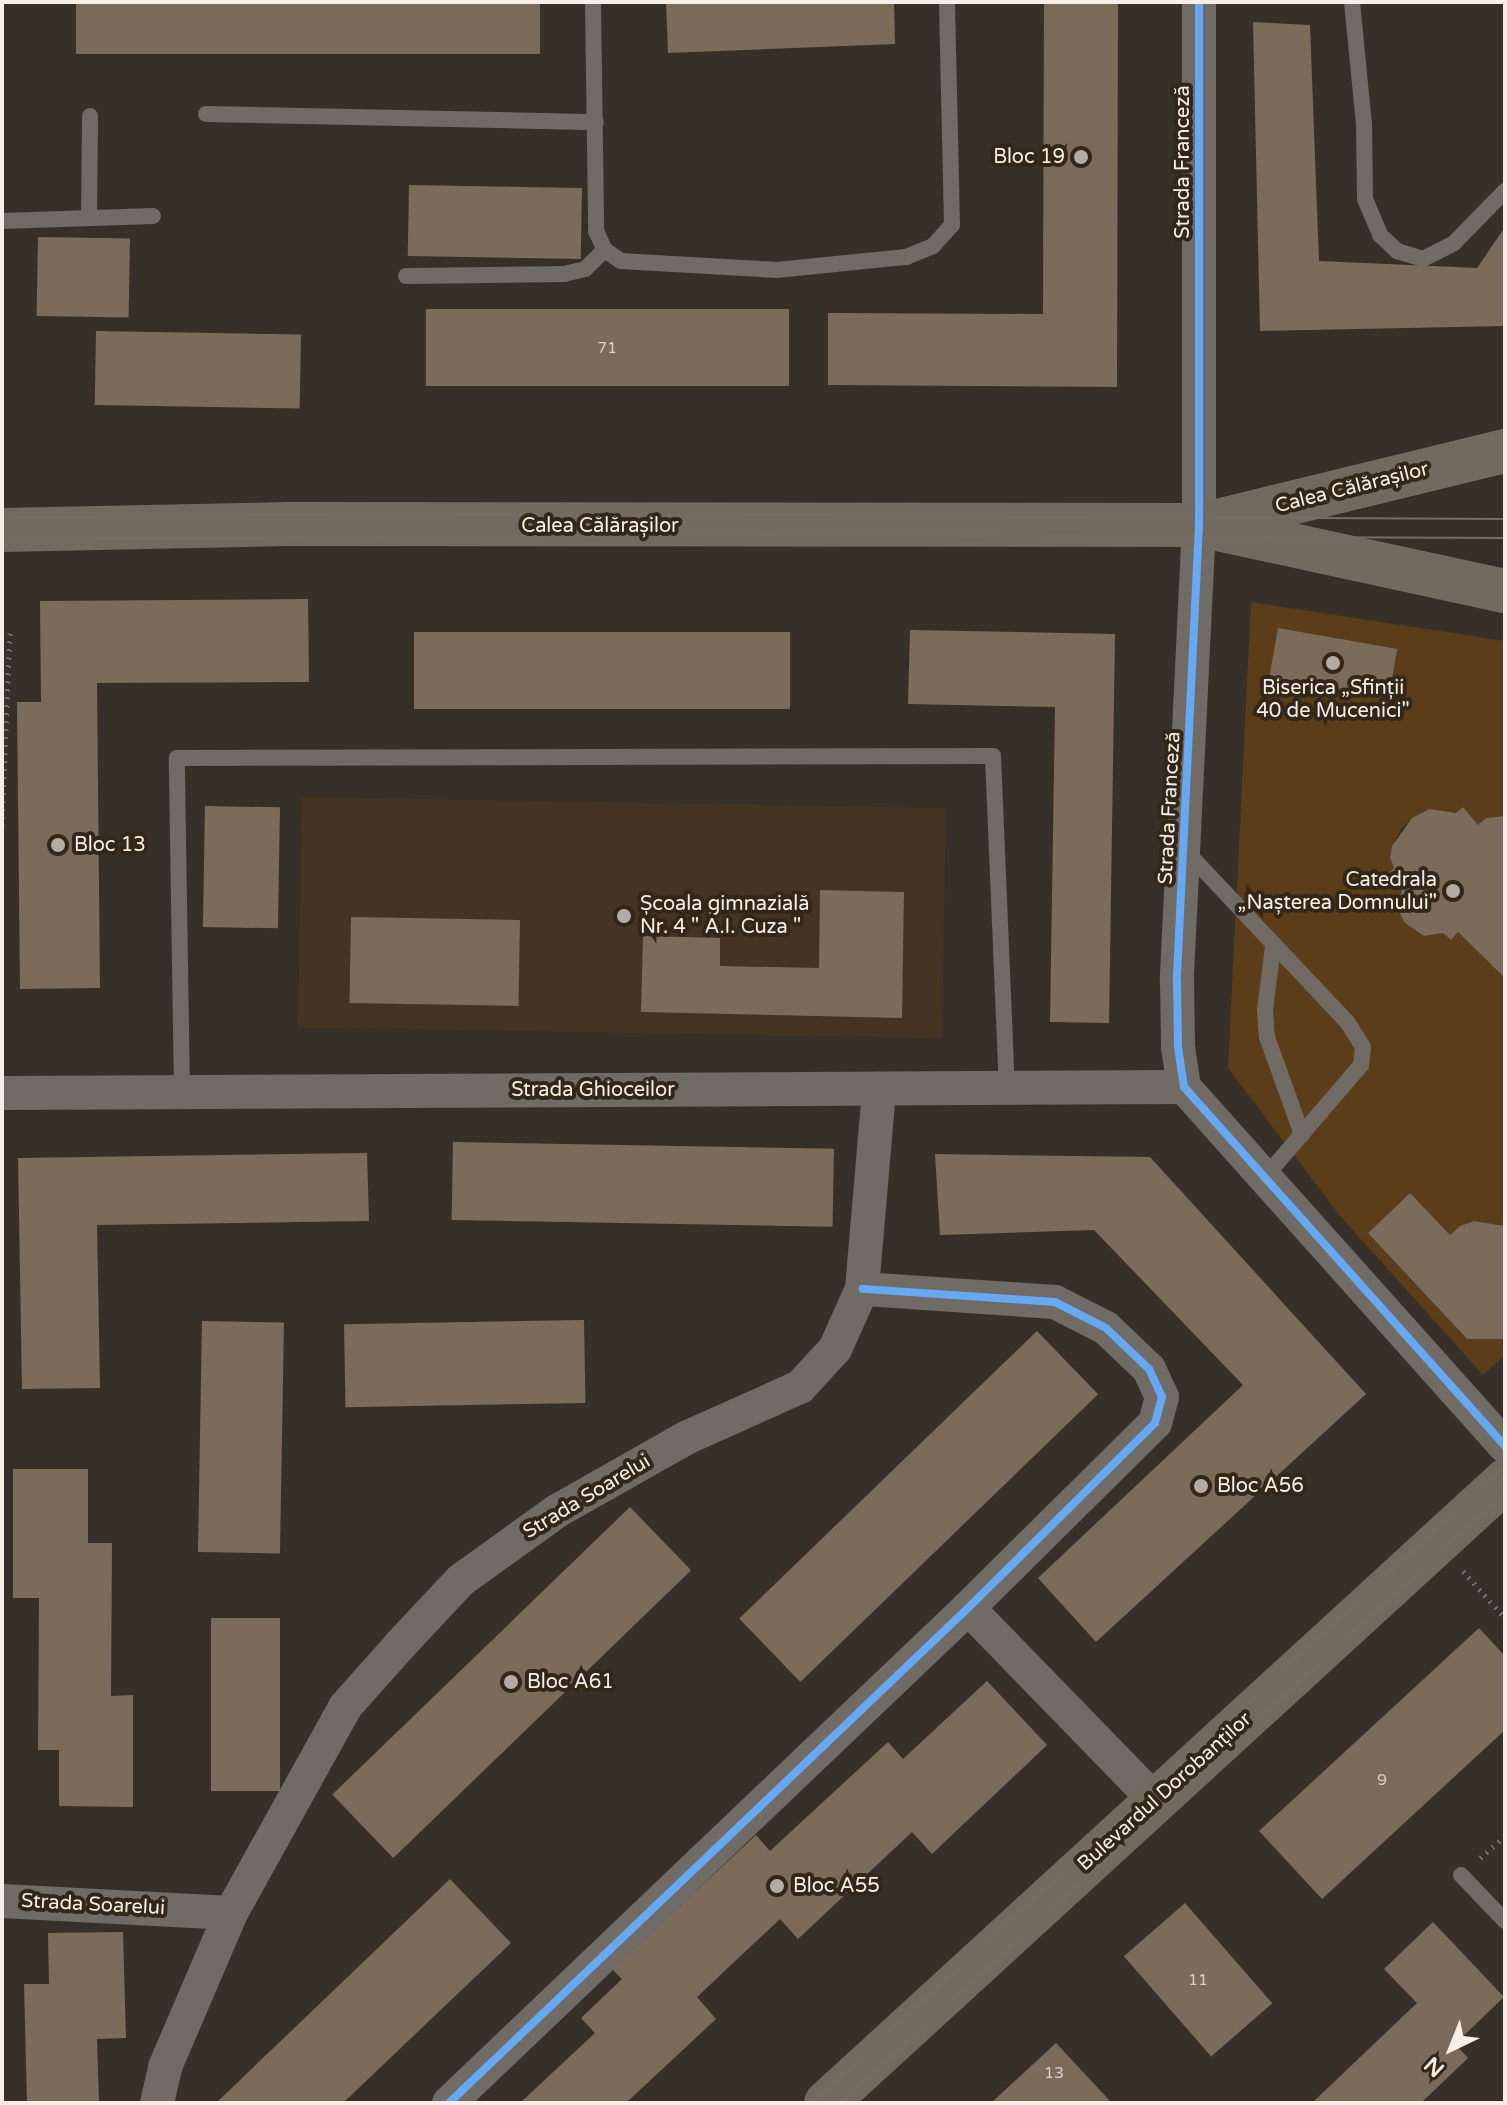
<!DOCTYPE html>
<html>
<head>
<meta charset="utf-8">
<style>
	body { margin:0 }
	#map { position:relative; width:1507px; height:2105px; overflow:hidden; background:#373029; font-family:"Varela Round",sans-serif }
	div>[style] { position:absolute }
	.built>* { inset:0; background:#443423; transform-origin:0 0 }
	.green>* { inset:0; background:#5b3d19 }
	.building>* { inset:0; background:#7b6b5b; transform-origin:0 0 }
	.path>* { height:5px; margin-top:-2.5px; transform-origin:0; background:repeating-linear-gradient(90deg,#736e69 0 2px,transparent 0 8px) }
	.lane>* { height:16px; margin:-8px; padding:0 8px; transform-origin:8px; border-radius:8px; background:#706b65 }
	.street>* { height:34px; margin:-17px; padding:0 17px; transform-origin:17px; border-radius:17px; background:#706b65 }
	.primary>* { height:44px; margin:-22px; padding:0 22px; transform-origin:22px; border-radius:22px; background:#736a5f }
	.tram>* { height:2px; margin:-1px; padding:0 1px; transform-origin:1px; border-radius:1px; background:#726d68 }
	.cycleway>* { height:8px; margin:-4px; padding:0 4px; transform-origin:4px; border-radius:4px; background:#66a8f1 }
	.dots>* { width:22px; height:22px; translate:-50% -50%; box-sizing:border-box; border:4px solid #33271a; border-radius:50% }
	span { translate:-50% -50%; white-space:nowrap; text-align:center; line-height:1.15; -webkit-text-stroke:8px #33271a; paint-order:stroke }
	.number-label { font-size:16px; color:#d8cec4 }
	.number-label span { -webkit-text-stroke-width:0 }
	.poi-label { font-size:20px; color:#f7efe7 }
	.right { translate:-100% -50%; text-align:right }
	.left { translate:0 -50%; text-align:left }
	.street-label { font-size:20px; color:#f7efe7 }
	.frame { position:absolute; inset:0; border:4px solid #f7efe7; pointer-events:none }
	.north { position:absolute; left:1411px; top:2009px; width:80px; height:80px; -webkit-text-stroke:6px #33271a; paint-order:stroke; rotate:223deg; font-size:22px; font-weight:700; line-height:32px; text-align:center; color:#f7efe7 }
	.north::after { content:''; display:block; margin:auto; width:28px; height:36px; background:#f7efe7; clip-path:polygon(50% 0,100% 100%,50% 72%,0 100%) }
</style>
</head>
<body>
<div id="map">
	<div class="built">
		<i style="left:302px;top:797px;width:644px;height:230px;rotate:1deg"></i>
	</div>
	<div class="green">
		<i style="clip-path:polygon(1251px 602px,1505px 641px,1505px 816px,1486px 818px,1478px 825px,1463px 807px,1456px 813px,1429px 809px,1412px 818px,1401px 829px,1392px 846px,1390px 858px,1394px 868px,1389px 874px,1402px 887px,1398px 910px,1405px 923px,1424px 936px,1443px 933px,1451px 940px,1458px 932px,1505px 978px,1505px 1226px,1474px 1221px,1460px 1226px,1450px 1235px,1410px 1193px,1368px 1233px,1467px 1339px,1505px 1339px,1505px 1355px,1483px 1375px,1341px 1217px,1228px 1068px)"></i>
	</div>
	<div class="building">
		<i style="left:76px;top:2px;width:464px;height:52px"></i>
		<i style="clip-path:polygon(666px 2px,894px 2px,895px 44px,668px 53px)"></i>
		<i style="clip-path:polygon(1044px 2px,1118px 2px,1117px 387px,828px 385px,828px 313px,1043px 314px)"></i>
		<i style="clip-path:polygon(1253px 22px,1310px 25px,1319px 261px,1477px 268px,1505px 227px,1505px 326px,1260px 331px)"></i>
		<i style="left:409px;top:185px;width:173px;height:71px;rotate:1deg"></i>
		<i style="left:38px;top:237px;width:92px;height:79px;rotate:1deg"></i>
		<i style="left:789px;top:309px;width:77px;height:363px;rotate:90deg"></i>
		<i style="left:96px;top:331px;width:205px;height:74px;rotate:1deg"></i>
		<i style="clip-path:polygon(308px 599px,309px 682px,97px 683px,100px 988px,20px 989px,17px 702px,41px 702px,40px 601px)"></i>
		<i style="left:1278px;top:628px;width:121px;height:50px;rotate:10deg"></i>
		<i style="clip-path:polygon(910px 630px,1115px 634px,1109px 1023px,1050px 1022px,1055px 707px,908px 704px)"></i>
		<i style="left:414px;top:632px;width:376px;height:77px"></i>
		<i style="left:205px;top:806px;width:75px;height:121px;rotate:1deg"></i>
		<i style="clip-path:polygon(1463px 807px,1478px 825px,1486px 818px,1505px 816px,1505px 978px,1458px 932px,1451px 940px,1443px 933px,1424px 936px,1405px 923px,1398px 910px,1402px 887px,1388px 874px,1394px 868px,1390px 858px,1392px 846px,1412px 818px,1429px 809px,1456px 813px)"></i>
		<i style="clip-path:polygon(820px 890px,904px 892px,902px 1018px,641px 1012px,643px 936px,720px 938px,720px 966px,819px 968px)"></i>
		<i style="left:351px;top:917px;width:169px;height:86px;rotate:1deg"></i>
		<i style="left:453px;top:1142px;width:381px;height:78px;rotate:1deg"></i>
		<i style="clip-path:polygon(367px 1153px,369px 1221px,97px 1225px,100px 1388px,22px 1389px,18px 1158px)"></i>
		<i style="clip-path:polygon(935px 1154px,1150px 1157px,1366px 1394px,1096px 1642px,1038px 1578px,1243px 1385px,1094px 1230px,940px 1235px)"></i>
		<i style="clip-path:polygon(1410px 1193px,1450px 1235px,1460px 1226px,1474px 1221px,1505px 1226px,1505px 1339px,1467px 1339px,1368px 1233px)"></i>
		<i style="left:584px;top:1320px;width:83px;height:240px;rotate:89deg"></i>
		<i style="left:202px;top:1321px;width:82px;height:231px;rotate:1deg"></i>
		<i style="left:1037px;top:1331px;width:88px;height:414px;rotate:46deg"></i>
		<i style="clip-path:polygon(13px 1469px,88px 1469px,88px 1543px,112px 1543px,111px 1696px,133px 1695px,133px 1807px,59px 1806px,59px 1750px,38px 1750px,39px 1598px,13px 1598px)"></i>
		<i style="left:630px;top:1507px;width:88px;height:414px;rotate:46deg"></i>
		<i style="left:211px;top:1618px;width:69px;height:173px"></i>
		<i style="clip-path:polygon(1479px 1628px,1505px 1656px,1505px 1730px,1322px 1899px,1259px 1831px)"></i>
		<i style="clip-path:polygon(987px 1681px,1047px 1745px,932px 1854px,912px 1832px,798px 1939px,780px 1919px,697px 1997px,716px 2019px,626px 2103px,520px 2103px,595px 2033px,581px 2018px,622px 1979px,612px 1969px,756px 1835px,770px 1851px,888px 1742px,903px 1759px)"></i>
		<i style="clip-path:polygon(450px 1879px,511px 1943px,343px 2103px,216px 2103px)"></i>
		<i style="left:1185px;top:1903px;width:133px;height:81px;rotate:49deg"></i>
		<i style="clip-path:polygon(1433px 1922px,1504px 1997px,1455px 2044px,1468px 2058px,1421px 2103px,1312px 2103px,1417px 2003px,1384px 1969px)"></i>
		<i style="clip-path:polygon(123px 1932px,126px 2038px,97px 2039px,99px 2103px,27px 2103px,24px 1984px,49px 1984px,48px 1933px)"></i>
		<i style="clip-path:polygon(1056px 2043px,1112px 2103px,991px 2103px)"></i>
	</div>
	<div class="path">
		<i style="left:2px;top:634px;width:8px;rotate:-7deg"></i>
		<i style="left:10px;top:633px;width:194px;rotate:92.4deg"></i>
		<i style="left:1463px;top:1571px;width:63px;rotate:48.2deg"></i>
		<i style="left:1480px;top:1858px;width:33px;rotate:-41deg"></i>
	</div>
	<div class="lane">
		<i style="left:593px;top:2px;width:229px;rotate:89.2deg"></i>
		<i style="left:596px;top:231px;width:21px;rotate:65deg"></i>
		<i style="left:605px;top:250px;width:19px;rotate:35deg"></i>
		<i style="left:621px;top:261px;width:156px;rotate:3.3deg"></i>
		<i style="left:777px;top:270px;width:130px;rotate:-5.8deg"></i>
		<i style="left:906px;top:257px;width:29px;rotate:-22deg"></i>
		<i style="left:933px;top:246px;width:28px;rotate:-48deg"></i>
		<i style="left:952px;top:225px;width:223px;rotate:-91.3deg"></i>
		<i style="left:1352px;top:2px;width:123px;rotate:84.4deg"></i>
		<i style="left:1364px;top:124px;width:75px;rotate:89.2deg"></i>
		<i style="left:1365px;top:199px;width:39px;rotate:67deg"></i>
		<i style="left:1380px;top:235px;width:23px;rotate:43deg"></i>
		<i style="left:1397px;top:251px;width:27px;rotate:17deg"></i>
		<i style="left:1423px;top:259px;width:35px;rotate:-27deg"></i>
		<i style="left:1454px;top:243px;width:73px;rotate:-45.6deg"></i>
		<i style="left:206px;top:114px;width:390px;rotate:1.2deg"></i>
		<i style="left:89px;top:218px;width:102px;rotate:-89.4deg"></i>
		<i style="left:2px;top:221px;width:151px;rotate:-1.9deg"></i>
		<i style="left:406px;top:276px;width:158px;rotate:-0.7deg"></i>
		<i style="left:564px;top:274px;width:22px;rotate:-13deg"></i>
		<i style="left:585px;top:269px;width:28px;rotate:-44deg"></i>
		<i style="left:1185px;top:850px;width:238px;rotate:46.7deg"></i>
		<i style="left:1348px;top:1023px;width:28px;rotate:58deg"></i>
		<i style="left:1363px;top:1047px;width:18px;rotate:96deg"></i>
		<i style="left:1361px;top:1065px;width:148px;rotate:130.6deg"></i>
		<i style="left:1273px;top:946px;width:64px;rotate:97.1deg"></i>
		<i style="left:1265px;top:1010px;width:27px;rotate:86deg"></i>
		<i style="left:1267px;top:1037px;width:104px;rotate:70.3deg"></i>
		<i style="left:182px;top:1092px;width:334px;rotate:-90.9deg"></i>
		<i style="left:177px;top:758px;width:816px;rotate:-0.14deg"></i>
		<i style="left:993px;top:756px;width:332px;rotate:87.6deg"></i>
		<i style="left:1461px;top:1875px;width:64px;rotate:46.3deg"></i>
	</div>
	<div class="street">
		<i style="left:1199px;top:2px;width:523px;rotate:90deg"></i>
		<i style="left:1199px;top:525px;width:456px;rotate:92.8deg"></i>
		<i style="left:1177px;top:980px;width:67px;rotate:89.1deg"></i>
		<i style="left:1178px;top:1047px;width:40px;rotate:81.5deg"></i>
		<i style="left:1184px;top:1087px;width:482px;rotate:48.2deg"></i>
		<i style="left:2px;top:1093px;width:1182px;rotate:-0.29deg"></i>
		<i style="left:968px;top:1608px;width:269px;rotate:45.8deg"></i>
		<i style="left:2px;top:1901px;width:229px;rotate:3deg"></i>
		<i style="left:157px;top:2103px;width:37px;rotate:-77deg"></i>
		<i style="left:165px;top:2067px;width:168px;rotate:-66.8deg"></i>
		<i style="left:231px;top:1913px;width:235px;rotate:-61deg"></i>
		<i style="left:345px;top:1707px;width:83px;rotate:-48.4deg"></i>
		<i style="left:400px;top:1645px;width:89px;rotate:-46.8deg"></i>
		<i style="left:461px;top:1580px;width:118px;rotate:-35.7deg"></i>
		<i style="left:557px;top:1511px;width:150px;rotate:-29.5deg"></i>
		<i style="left:688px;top:1437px;width:123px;rotate:-24.1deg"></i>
		<i style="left:800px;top:1387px;width:52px;rotate:-47.4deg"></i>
		<i style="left:835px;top:1349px;width:66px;rotate:-65.8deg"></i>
		<i style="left:862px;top:1289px;width:201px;rotate:-85.1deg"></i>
		<i style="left:449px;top:2103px;width:717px;rotate:-43.64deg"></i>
		<i style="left:968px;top:1608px;width:263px;rotate:-44.7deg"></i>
		<i style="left:1155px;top:1423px;width:27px;rotate:-75deg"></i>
		<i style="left:1162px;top:1397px;width:31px;rotate:-115deg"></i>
		<i style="left:1149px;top:1369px;width:59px;rotate:-136.4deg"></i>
		<i style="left:1106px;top:1328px;width:57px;rotate:-153deg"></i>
		<i style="left:1055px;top:1302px;width:193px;rotate:-176.1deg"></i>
	</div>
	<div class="primary">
		<i style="left:1209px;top:523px;width:305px;rotate:-13.7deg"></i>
		<i style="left:2px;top:530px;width:286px;rotate:-1.2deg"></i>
		<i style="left:288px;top:524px;width:911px;rotate:0.06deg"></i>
		<i style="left:1199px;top:525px;width:313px;rotate:12.2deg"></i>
		<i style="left:826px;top:2103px;width:921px;rotate:-42.49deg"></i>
	</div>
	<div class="tram">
		<i style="left:2px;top:517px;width:533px;rotate:-0.32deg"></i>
		<i style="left:535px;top:514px;width:970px;rotate:0.3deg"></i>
		<i style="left:2px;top:539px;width:764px;rotate:-0.3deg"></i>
		<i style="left:766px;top:535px;width:739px;rotate:0.23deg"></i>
		<i style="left:812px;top:2103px;width:941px;rotate:-42.59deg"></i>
		<i style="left:841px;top:2103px;width:902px;rotate:-42.57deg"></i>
	</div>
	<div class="cycleway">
		<i style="left:1199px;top:2px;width:523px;rotate:90deg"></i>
		<i style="left:1199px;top:525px;width:456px;rotate:92.8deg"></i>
		<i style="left:1177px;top:980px;width:67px;rotate:89.1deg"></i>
		<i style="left:1178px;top:1047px;width:40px;rotate:81.5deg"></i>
		<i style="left:1184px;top:1087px;width:482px;rotate:48.2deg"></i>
		<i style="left:449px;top:2103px;width:717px;rotate:-43.64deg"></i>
		<i style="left:968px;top:1608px;width:263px;rotate:-44.7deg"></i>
		<i style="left:1155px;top:1423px;width:27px;rotate:-75deg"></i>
		<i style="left:1162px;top:1397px;width:31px;rotate:-115deg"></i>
		<i style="left:1149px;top:1369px;width:59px;rotate:-136.4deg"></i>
		<i style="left:1106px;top:1328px;width:57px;rotate:-153deg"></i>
		<i style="left:1055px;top:1302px;width:193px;rotate:-176.1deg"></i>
	</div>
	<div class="dots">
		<i style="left:1081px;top:157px;background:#b4aca4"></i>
		<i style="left:1333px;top:663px;background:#b4aca4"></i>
		<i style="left:58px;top:845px;background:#b4aca4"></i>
		<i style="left:1453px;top:891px;background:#b4aca4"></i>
		<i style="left:624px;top:916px;background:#b4aca4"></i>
		<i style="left:1201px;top:1486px;background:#b4aca4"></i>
		<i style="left:511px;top:1682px;background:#b4aca4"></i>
		<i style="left:777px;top:1886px;background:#b4aca4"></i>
	</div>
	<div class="number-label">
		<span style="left:607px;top:348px">71</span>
		<span style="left:1382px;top:1780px">9</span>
		<span style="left:1198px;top:1980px">11</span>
		<span style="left:1054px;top:2073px">13</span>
	</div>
	<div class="poi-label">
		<span class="right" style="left:1065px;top:157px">Bloc 19</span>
		<span style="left:1333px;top:700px">Biserica „Sfinții<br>40 de Mucenici"</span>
		<span class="left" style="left:74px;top:845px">Bloc 13</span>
		<span class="right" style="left:1437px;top:892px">Catedrala<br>„Nașterea Domnului"</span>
		<span class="left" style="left:640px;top:916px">Școala gimnazială<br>Nr. 4 " A.I. Cuza "</span>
		<span class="left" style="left:1217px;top:1486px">Bloc A56</span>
		<span class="left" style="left:527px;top:1682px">Bloc A61</span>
		<span class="left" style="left:793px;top:1886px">Bloc A55</span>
	</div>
	<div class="street-label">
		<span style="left:1183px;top:162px;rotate:-90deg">Strada Franceză</span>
		<span style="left:1352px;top:488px;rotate:-14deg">Calea Călărașilor</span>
		<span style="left:600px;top:526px">Calea Călărașilor</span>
		<span style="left:1170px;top:808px;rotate:-87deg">Strada Franceză</span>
		<span style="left:593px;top:1090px">Strada Ghioceilor</span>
		<span style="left:587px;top:1497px;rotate:-31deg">Strada Soarelui</span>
		<span style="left:1165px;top:1792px;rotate:-42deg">Bulevardul Dorobanților</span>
		<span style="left:93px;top:1905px;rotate:3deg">Strada Soarelui</span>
	</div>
	<div class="frame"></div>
	<div class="north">N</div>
</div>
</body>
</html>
